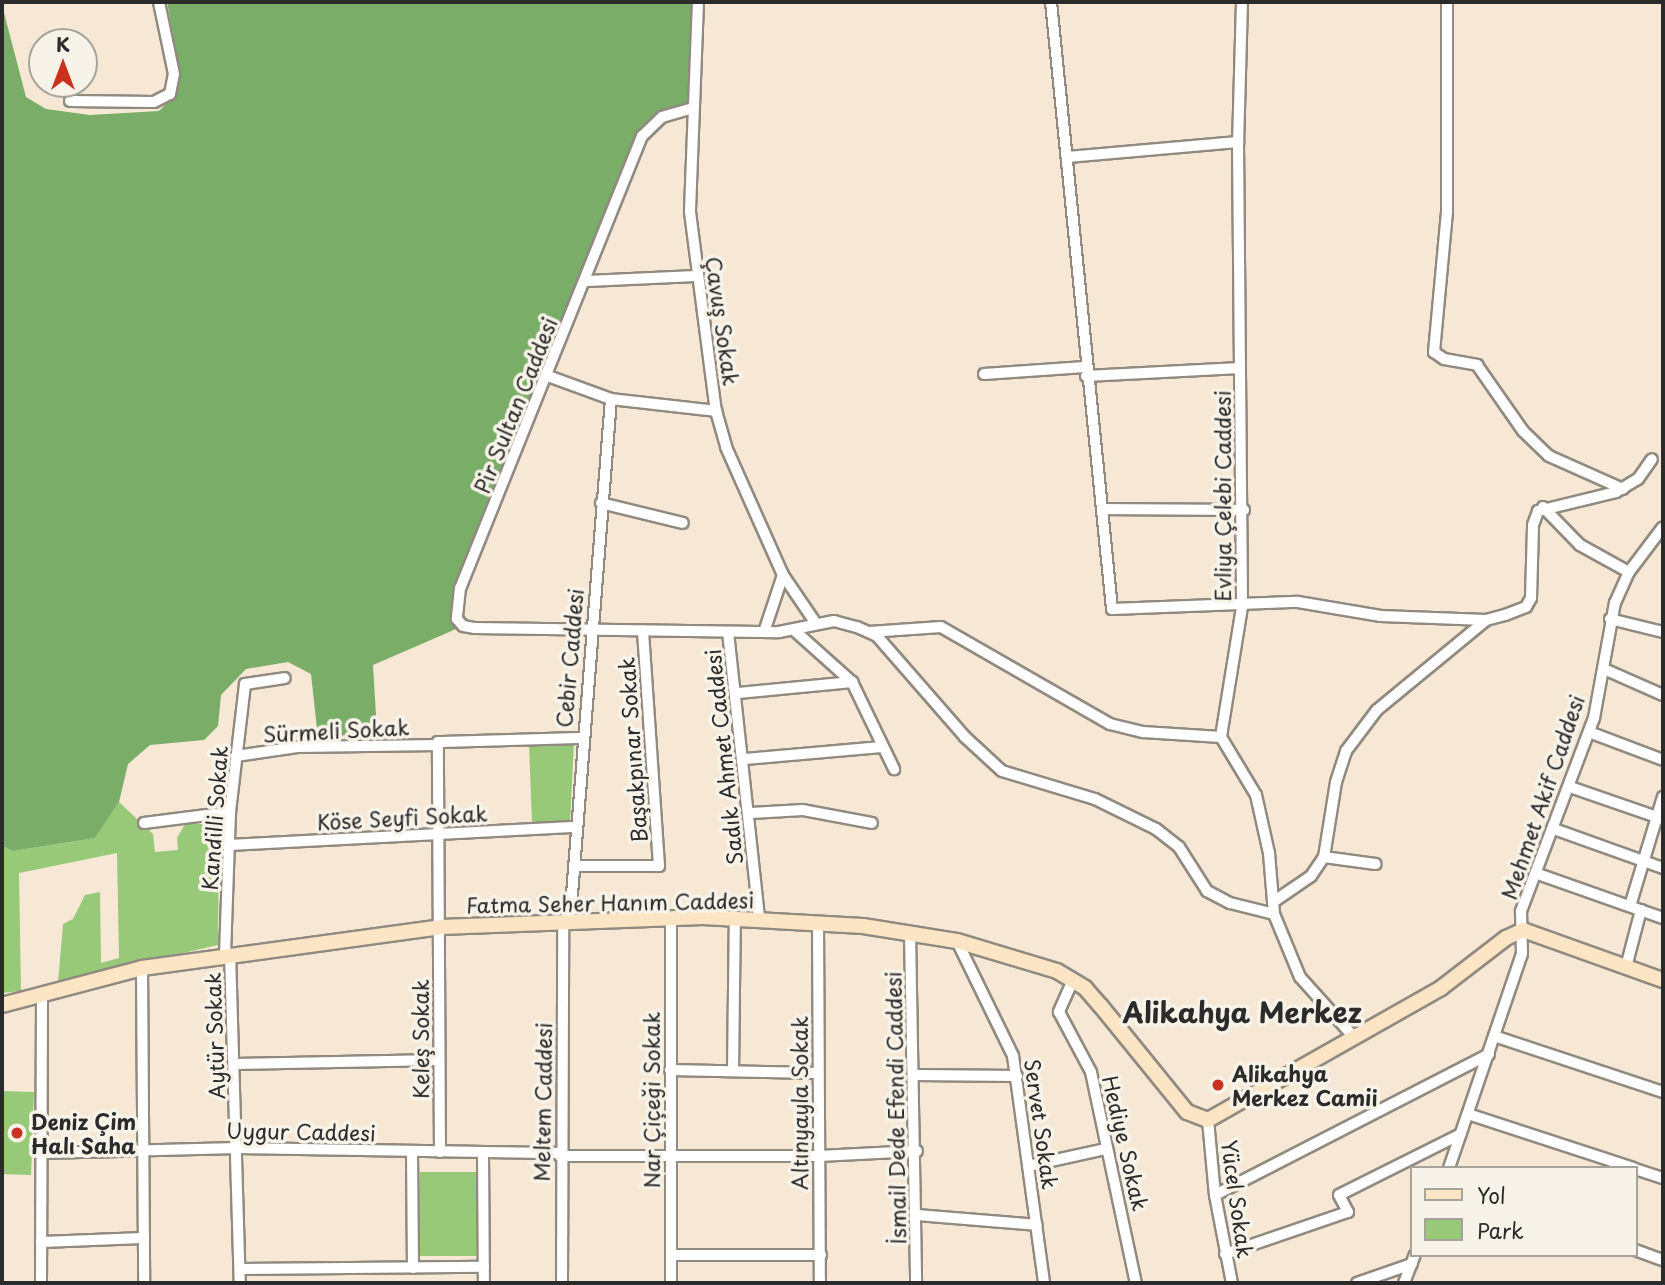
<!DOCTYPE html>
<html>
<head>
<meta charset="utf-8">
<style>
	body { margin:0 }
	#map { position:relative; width:1665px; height:1285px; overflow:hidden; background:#f6e8d5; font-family:"Playpen Sans",sans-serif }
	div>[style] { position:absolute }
	.green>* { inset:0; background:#97c978; transform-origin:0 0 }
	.forest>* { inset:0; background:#79ad68 }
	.roads { filter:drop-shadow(2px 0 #908a80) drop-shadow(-2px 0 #908a80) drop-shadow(0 2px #908a80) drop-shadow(0 -2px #908a80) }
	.street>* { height:10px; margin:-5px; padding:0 5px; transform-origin:5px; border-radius:5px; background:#fff }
	.secondary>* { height:14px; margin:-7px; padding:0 7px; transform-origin:7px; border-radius:7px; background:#fce5c4 }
	.dots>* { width:19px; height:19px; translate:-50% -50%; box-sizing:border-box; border:4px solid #f7f3e8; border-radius:50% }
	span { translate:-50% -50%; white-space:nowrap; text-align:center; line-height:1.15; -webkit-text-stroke:7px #f7f3e8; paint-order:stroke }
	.street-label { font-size:21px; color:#2b2b2b }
	.poi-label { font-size:21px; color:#2b2b2b; font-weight:700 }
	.left { translate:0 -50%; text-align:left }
	.district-label { font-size:28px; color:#2b2b2b; font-weight:700 }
	.frame { position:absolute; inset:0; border:4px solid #2b2b2b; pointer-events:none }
	.legend { position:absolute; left:1410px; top:1166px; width:228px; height:91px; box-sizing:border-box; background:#f7f3e8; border:2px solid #a5a39c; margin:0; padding:9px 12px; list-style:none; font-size:21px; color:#2b2b2b }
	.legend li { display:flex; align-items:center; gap:14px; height:35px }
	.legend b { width:35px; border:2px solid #a5a39c }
	.north { position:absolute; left:28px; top:28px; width:70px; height:70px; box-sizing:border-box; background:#f7f3e8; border:2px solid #a5a39c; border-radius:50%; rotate:0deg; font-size:19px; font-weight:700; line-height:28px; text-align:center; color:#2b2b2b }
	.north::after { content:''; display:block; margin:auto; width:24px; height:32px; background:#c8321e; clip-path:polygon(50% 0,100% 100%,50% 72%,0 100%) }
</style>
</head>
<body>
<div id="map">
	<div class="green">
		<i style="clip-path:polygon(574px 742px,570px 823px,532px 823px,529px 745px)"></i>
		<i style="clip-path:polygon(119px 802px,153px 834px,155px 852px,178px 850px,177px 838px,185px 824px,219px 824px,218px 945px,58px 982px,63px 924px,73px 919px,85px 895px,100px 892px,101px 963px,119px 958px,117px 853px,19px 873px,21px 991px,2px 993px,2px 846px,13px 851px,95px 838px)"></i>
		<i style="left:2px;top:1091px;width:32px;height:83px;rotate:2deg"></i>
		<i style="left:420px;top:1172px;width:56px;height:84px"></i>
	</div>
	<div class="forest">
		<i style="clip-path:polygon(167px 2px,698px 2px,693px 108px,647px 129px,457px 600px,463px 626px,373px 665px,377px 732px,318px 738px,311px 674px,288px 662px,246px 669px,221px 695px,218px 726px,204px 740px,150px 745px,128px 764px,119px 802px,95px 838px,13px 851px,2px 846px,2px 5px,26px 97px,46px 109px,90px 115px,159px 111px,178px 92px,178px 63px)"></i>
	</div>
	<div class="roads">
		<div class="street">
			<i style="left:698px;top:2px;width:210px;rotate:92.2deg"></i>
			<i style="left:690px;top:212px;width:201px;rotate:82.6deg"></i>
			<i style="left:716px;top:411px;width:37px;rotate:74deg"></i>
			<i style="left:726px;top:447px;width:140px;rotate:66deg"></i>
			<i style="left:783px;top:575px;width:57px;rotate:55.8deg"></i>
			<i style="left:1051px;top:2px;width:610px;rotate:84.26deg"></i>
			<i style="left:1112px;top:609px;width:186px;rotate:-2.2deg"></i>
			<i style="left:1298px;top:602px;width:84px;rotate:9.6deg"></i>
			<i style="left:1381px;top:616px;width:105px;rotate:2.2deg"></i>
			<i style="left:1486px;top:620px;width:20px;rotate:-15deg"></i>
			<i style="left:1505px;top:615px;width:22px;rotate:-21deg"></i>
			<i style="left:1526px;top:607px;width:10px;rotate:-61deg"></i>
			<i style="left:1531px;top:598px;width:73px;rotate:-88.4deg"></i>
			<i style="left:1533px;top:525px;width:15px;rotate:-70deg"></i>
			<i style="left:1538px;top:511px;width:80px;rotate:-13.7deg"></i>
			<i style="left:1616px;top:492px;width:26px;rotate:-31deg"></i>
			<i style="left:1638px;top:479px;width:24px;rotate:-55deg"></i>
			<i style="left:1242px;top:2px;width:140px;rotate:91.6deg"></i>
			<i style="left:1238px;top:142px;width:465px;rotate:89.5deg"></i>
			<i style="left:1242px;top:607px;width:132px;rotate:99.2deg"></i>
			<i style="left:1221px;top:737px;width:68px;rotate:58.9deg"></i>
			<i style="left:1256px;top:795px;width:59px;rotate:77.4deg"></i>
			<i style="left:1269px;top:853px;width:61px;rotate:85.3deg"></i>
			<i style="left:1274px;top:914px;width:68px;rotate:67.6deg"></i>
			<i style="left:1300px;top:977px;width:79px;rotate:48.1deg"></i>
			<i style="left:1447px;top:2px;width:210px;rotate:90deg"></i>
			<i style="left:1447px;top:212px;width:141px;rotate:95.3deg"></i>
			<i style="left:1434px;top:352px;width:12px;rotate:35deg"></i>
			<i style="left:1444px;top:359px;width:34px;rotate:10deg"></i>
			<i style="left:1477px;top:365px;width:80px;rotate:55.1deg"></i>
			<i style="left:1523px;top:431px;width:36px;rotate:44deg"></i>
			<i style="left:1549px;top:456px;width:81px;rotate:24deg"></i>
			<i style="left:70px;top:101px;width:84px;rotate:0.7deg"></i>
			<i style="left:154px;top:102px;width:18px;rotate:-27deg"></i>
			<i style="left:170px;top:94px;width:20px;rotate:-79deg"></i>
			<i style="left:174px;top:74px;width:74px;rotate:-101.8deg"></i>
			<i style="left:693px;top:108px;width:32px;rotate:164deg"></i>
			<i style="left:662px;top:117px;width:28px;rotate:136deg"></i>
			<i style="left:642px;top:136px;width:487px;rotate:111.9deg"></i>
			<i style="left:460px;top:588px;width:31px;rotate:96deg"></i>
			<i style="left:457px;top:619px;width:9px;rotate:49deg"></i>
			<i style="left:463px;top:626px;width:11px;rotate:10deg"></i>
			<i style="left:474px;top:628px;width:305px;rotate:0.8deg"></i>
			<i style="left:779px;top:632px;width:56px;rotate:-11.3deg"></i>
			<i style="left:834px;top:621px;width:24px;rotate:15deg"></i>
			<i style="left:857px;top:627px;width:22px;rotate:24deg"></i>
			<i style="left:877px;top:636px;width:134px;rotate:48.9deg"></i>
			<i style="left:965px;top:737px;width:50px;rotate:42.6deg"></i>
			<i style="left:1002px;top:771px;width:97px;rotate:16.8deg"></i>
			<i style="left:1095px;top:799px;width:68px;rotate:26.2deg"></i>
			<i style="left:1156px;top:829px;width:29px;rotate:38deg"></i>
			<i style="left:1179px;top:847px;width:52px;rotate:57.5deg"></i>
			<i style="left:1207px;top:891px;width:26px;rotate:28deg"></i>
			<i style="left:1230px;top:903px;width:45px;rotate:14deg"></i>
			<i style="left:1067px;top:157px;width:172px;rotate:-5deg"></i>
			<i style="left:587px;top:281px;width:109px;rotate:-2.6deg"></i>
			<i style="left:984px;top:374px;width:101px;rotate:-4deg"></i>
			<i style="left:548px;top:376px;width:67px;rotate:20.1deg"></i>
			<i style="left:611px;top:399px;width:106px;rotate:6.5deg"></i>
			<i style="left:1086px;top:376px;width:154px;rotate:-3deg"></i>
			<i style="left:601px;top:503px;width:84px;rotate:13.7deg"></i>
			<i style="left:1543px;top:507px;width:53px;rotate:45.8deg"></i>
			<i style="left:1580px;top:545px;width:56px;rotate:28.9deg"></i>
			<i style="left:1102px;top:509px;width:142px;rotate:0.4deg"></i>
			<i style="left:1610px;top:619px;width:55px;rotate:13.8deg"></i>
			<i style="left:795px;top:631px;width:76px;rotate:41.8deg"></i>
			<i style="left:852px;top:682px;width:97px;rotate:64.2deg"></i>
			<i style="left:728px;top:632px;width:289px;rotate:83.8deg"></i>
			<i style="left:764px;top:632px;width:60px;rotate:-71.6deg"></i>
			<i style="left:869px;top:632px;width:72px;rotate:-4deg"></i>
			<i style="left:941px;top:627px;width:195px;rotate:29.9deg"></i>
			<i style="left:1110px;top:724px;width:34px;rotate:14deg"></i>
			<i style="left:1143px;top:732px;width:78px;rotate:3.7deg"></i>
			<i style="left:1604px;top:669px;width:64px;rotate:23.8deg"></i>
			<i style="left:738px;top:693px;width:115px;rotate:-5.5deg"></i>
			<i style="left:1589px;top:732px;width:79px;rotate:20.7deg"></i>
			<i style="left:236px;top:756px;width:62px;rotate:-8.4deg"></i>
			<i style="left:297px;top:747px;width:141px;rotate:-0.8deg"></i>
			<i style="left:745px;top:759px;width:137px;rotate:-5deg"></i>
			<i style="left:1570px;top:787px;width:98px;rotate:19deg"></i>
			<i style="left:751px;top:813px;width:52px;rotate:-3.3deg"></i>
			<i style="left:803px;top:810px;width:70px;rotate:10.7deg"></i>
			<i style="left:144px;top:823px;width:87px;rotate:-7.3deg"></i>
			<i style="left:1554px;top:829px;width:116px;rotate:19.7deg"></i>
			<i style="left:229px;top:845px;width:348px;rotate:-3deg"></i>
			<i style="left:1324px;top:857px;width:52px;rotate:7.7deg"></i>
			<i style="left:574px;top:866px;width:85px"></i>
			<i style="left:659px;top:866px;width:236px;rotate:-93.9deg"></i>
			<i style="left:1538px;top:874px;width:133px;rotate:19.4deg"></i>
			<i style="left:1273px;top:902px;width:46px;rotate:-34.4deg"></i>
			<i style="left:1311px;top:876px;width:23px;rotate:-56deg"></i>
			<i style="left:1324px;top:857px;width:76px;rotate:-80.9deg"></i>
			<i style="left:1336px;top:782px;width:33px;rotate:-72deg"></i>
			<i style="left:1346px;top:751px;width:51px;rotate:-52.9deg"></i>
			<i style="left:1377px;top:710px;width:141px;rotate:-39.5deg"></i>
			<i style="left:1630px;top:906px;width:114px;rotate:-73.2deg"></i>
			<i style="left:671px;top:917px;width:366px;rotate:90deg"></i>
			<i style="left:570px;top:920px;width:523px;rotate:-85.5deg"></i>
			<i style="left:818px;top:923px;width:360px;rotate:89.7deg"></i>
			<i style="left:910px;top:932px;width:351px;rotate:89deg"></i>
			<i style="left:957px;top:941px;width:128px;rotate:64deg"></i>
			<i style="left:1013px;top:1056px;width:229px;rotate:82.2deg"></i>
			<i style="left:230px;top:954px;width:329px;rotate:88.3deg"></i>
			<i style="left:225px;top:955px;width:143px;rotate:-88deg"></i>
			<i style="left:230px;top:812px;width:129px;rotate:-83.3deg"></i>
			<i style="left:245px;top:684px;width:40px;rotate:-8.5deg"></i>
			<i style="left:1626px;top:967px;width:59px;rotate:-75.3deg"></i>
			<i style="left:142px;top:968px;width:315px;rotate:89.6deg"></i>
			<i style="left:1073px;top:980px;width:35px;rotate:114deg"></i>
			<i style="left:1059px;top:1012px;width:68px;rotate:61.9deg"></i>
			<i style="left:1091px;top:1072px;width:216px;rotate:78deg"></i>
			<i style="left:1494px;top:1036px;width:178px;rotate:18.3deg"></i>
			<i style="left:235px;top:1064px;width:204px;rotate:-1.1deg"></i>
			<i style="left:670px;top:1070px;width:148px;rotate:1.2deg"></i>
			<i style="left:733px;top:1071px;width:153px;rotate:-89.3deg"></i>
			<i style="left:915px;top:1075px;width:102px;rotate:0.6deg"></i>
			<i style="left:1468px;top:1114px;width:174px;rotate:18.1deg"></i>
			<i style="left:1208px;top:1120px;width:75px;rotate:84.7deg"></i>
			<i style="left:1215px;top:1195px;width:90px;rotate:79.1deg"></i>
			<i style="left:412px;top:1152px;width:116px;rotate:89.5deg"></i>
			<i style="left:440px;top:1152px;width:410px;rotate:-90.3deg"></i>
			<i style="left:438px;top:742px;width:144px;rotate:-1.6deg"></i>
			<i style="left:483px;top:1152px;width:131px;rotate:89.6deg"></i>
			<i style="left:42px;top:1153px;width:195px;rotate:-1.5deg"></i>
			<i style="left:237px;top:1148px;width:323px;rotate:0.9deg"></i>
			<i style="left:560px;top:1156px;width:259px"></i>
			<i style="left:819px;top:1156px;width:98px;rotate:-2.9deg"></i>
			<i style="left:1028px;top:1166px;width:80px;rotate:-12.3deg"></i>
			<i style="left:1449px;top:1168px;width:226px;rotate:-71.2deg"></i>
			<i style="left:1522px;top:954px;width:43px;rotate:-91.3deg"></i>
			<i style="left:1521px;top:911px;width:206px;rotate:-69.3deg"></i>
			<i style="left:1594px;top:718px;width:117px;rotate:-79.7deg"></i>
			<i style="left:1615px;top:603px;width:34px;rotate:-66deg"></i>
			<i style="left:1629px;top:572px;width:56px;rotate:-52.9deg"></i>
			<i style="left:1635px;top:1169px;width:29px;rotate:18deg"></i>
			<i style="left:1215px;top:1195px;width:308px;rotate:-27.2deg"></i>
			<i style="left:916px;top:1215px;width:121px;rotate:4.7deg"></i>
			<i style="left:41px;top:1242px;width:103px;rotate:-2.2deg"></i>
			<i style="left:1635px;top:1250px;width:30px;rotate:20deg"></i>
			<i style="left:1225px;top:1254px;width:130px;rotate:-18.9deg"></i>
			<i style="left:1348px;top:1212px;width:19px;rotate:-118deg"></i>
			<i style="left:1339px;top:1195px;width:136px;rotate:-26.6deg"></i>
			<i style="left:671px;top:1255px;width:150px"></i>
			<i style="left:240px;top:1269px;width:244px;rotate:-0.5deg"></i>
			<i style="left:41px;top:1283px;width:285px;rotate:-89.8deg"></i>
			<i style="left:562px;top:1283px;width:363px;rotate:-89.8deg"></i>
			<i style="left:1357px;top:1283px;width:58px;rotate:-19.1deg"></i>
			<i style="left:1404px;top:1283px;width:30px;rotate:-69deg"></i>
		</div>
		<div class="secondary">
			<i style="left:2px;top:1005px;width:145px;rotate:-14.8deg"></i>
			<i style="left:142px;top:968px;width:302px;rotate:-7.8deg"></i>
			<i style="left:441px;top:927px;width:262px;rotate:-2.2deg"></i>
			<i style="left:703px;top:917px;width:160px;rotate:3.2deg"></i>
			<i style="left:863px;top:926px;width:95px;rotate:9.1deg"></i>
			<i style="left:957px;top:941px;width:104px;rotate:16.7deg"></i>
			<i style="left:1057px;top:971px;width:33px;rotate:31deg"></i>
			<i style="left:1085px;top:988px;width:23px;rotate:49deg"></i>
			<i style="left:1100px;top:1005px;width:138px;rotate:50.9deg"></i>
			<i style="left:1187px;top:1112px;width:22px;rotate:21deg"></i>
			<i style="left:1208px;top:1120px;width:268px;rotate:-29.5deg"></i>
			<i style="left:1441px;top:988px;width:82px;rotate:-37.6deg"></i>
			<i style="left:1506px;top:938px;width:19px;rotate:-25deg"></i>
			<i style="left:1523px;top:930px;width:149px;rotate:19.7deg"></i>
		</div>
	</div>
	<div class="dots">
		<i style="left:1218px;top:1085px;background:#c8321e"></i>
		<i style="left:17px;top:1133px;background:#c8321e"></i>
	</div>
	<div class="street-label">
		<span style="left:723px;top:321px;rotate:82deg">Çavuş Sokak</span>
		<span style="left:515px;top:405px;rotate:-68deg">Pir Sultan Caddesi</span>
		<span style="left:1222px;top:496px;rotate:-90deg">Evliya Çelebi Caddesi</span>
		<span style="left:569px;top:658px;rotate:-85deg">Cebir Caddesi</span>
		<span style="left:336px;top:730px;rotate:-3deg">Sürmeli Sokak</span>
		<span style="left:632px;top:750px;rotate:-94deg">Başakpınar Sokak</span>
		<span style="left:723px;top:757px;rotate:-96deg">Sadık Ahmet Caddesi</span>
		<span style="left:1542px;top:797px;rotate:-71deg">Mehmet Akif Caddesi</span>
		<span style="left:402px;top:817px;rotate:-3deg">Köse Seyfi Sokak</span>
		<span style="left:214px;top:818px;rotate:-86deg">Kandilli Sokak</span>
		<span style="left:610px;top:902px;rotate:-1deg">Fatma Seher Hanım Caddesi</span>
		<span style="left:214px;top:1036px;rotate:-92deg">Aytür Sokak</span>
		<span style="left:420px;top:1039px;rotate:-90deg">Keleş Sokak</span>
		<span style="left:651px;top:1100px;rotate:-90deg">Nar Çiçeği Sokak</span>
		<span style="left:542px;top:1102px;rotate:-89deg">Meltem Caddesi</span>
		<span style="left:799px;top:1103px;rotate:-90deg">Altınyayla Sokak</span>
		<span style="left:895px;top:1108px;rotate:-91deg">İsmail Dede Efendi Caddesi</span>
		<span style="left:1042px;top:1124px;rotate:82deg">Servet Sokak</span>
		<span style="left:301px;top:1131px;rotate:1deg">Uygur Caddesi</span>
		<span style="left:1126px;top:1143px;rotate:77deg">Hediye Sokak</span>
		<span style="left:1238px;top:1199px;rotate:82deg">Yücel Sokak</span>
	</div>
	<div class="poi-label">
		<span class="left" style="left:1232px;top:1085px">Alikahya<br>Merkez Camii</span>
		<span class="left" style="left:31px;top:1133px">Deniz Çim<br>Halı Saha</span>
	</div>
	<div class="district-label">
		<span style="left:1242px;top:1012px">Alikahya Merkez</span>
	</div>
	<div class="frame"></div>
	<ul class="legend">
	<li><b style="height:9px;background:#fce5c4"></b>Yol</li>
	<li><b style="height:19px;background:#97c978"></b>Park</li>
	</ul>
	<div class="north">K</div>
</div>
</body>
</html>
